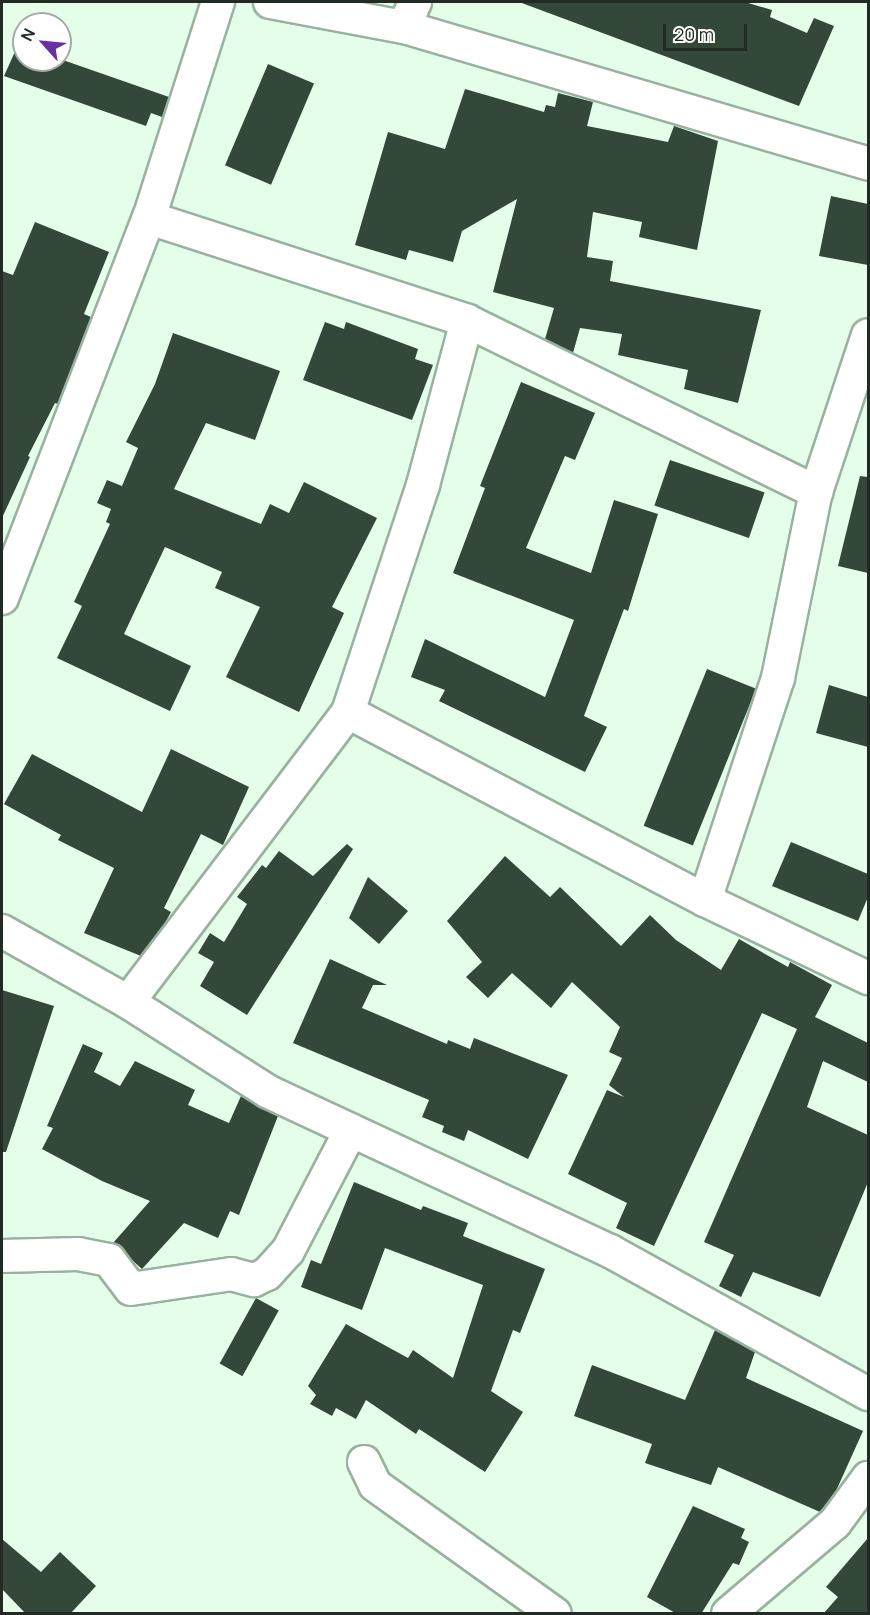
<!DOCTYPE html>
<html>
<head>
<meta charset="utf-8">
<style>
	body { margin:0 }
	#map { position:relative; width:870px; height:1615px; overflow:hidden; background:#e4feea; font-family:Manrope,sans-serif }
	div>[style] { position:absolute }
	.building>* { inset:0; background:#334839; transform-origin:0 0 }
	.roads { filter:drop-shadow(2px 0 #99b29f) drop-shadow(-2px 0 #99b29f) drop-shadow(0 2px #99b29f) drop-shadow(0 -2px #99b29f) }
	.minor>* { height:32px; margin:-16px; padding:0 16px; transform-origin:16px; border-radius:16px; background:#fff }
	span { translate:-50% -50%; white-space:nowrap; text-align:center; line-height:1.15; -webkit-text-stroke:6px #fff; paint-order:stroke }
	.frame { position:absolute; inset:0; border:3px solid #212b24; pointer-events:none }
	.north { position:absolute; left:12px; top:12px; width:60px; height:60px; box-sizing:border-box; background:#fff; border:2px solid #a6aaa7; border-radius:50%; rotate:297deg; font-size:16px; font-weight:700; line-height:24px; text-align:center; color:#212b24 }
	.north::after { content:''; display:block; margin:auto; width:21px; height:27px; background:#6b2fa5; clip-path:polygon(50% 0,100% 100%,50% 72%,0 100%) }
	.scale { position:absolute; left:663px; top:24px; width:84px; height:27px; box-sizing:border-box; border:3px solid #212b24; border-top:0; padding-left:8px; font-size:18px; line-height:21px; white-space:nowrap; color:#212b24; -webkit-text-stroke:4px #fff; paint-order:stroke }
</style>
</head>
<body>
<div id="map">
	<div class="building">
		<i style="clip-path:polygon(519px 2px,745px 2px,772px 10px,770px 17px,807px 33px,814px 18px,834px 26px,799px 106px)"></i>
		<i style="clip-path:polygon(18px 45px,24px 47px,24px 60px,60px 59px,169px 97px,162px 117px,151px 113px,146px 126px,4px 76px)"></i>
		<i style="left:268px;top:64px;width:50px;height:110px;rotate:23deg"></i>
		<i style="clip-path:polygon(465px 89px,544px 112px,546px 105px,555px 107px,558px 93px,593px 102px,587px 126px,668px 142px,674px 126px,718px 141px,697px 250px,639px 237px,642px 222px,593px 212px,587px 257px,613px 261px,610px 281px,761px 310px,738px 403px,684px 389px,688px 370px,618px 355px,622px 334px,580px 328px,573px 353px,545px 339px,554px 308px,493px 292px,517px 199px,462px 231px,453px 262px,409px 250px,406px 260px,355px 245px,388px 132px,445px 149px)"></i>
		<i style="clip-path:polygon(831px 196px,868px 204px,868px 265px,819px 256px)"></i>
		<i style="clip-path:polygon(35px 222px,109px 252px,84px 314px,91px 317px,58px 404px,55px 403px,28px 456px,30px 457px,2px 518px,2px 271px,13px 275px)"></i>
		<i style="clip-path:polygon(325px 322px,344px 329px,346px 322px,418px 349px,415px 359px,433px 365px,412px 420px,303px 380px)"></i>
		<i style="clip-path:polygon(173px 333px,280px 371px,255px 440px,206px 423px,174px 489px,261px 524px,270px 504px,289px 513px,304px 482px,377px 518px,332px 607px,344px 613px,299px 712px,226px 677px,260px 607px,215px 588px,222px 572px,165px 547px,124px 634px,191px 666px,170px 711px,57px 658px,82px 606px,74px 602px,110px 524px,106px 522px,111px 509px,97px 503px,107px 480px,122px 486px,138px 448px,126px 442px,155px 384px)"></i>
		<i style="clip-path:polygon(521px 382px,595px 413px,575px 460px,565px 456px,526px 548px,591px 573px,614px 500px,658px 514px,628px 611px,624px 609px,584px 716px,607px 727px,585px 772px,439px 701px,445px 690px,411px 677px,425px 639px,545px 697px,574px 620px,453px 573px,485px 488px,480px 486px)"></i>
		<i style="left:670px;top:460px;width:100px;height:48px;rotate:19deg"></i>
		<i style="clip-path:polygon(860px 476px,868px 477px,868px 573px,838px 566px)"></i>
		<i style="left:707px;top:669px;width:53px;height:169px;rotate:22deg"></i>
		<i style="clip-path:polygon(829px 685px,868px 697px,868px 747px,816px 733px)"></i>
		<i style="clip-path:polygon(171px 749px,249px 787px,223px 845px,201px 834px,164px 908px,171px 912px,165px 923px,141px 956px,84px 933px,114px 868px,58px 840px,61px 835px,4px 804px,32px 754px,142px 812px)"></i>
		<i style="clip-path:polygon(791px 842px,868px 874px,868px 897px,858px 921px,772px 886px)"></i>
		<i style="clip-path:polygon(347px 844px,353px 849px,247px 1015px,200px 986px,214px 962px,198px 953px,210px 933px,224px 942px,247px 904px,237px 897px,262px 865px,266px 868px,279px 851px,313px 876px)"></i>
		<i style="clip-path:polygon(505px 856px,550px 897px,560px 887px,621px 946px,650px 915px,676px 940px,721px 970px,739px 939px,788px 967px,790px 962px,832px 985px,815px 1017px,868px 1043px,868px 1082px,823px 1061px,807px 1107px,868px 1135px,868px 1182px,820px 1297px,753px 1272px,741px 1297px,719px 1286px,734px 1255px,704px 1242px,797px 1029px,762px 1013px,654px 1246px,616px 1228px,627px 1203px,568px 1174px,607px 1090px,624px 1097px,609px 1085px,622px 1058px,609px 1052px,620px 1027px,572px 982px,551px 1008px,512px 973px,488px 998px,466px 977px,482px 962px,447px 921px)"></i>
		<i style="clip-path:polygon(368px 877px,408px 911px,379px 944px,349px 918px)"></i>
		<i style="clip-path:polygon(330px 959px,387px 985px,373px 985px,362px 1008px,447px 1044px,448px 1040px,470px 1049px,474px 1038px,568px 1075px,528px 1159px,468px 1130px,464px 1141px,442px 1132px,444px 1126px,422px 1117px,429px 1100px,293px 1043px)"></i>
		<i style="clip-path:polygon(2px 990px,54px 1006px,6px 1152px,2px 1152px)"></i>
		<i style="clip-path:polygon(83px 1044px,103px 1053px,94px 1072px,120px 1086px,135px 1061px,195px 1090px,188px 1105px,229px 1123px,241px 1096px,278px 1116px,239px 1215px,230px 1211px,218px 1238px,184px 1223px,142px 1269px,113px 1243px,150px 1201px,102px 1181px,42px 1149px,53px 1128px,47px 1126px)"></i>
		<i style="clip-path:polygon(354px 1182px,421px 1210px,423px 1206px,468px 1223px,463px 1236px,545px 1269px,520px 1333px,513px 1330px,491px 1391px,523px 1412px,485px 1472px,419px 1429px,416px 1434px,366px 1400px,356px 1419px,336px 1408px,332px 1416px,310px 1404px,316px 1395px,308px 1386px,346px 1324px,408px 1358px,413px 1350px,453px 1378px,483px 1285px,385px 1248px,362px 1310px,301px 1287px,311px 1260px,321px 1264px)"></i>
		<i style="left:256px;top:1298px;width:26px;height:75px;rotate:29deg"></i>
		<i style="clip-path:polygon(715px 1330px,755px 1352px,746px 1378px,863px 1431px,836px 1491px,820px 1512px,718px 1467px,711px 1485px,645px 1463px,652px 1444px,574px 1416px,592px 1365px,685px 1400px)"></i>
		<i style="clip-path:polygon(693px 1506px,745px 1529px,741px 1538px,749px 1542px,739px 1565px,733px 1563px,701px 1614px,677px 1614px,647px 1597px)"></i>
		<i style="clip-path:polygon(868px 1538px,868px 1614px,823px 1614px,838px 1597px,826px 1587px)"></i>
		<i style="clip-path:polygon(2px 1539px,41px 1572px,60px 1552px,96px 1586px,70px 1614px,26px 1614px,2px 1589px)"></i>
	</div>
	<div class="roads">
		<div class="minor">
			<i style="left:270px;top:2px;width:136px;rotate:10.6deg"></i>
			<i style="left:404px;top:27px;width:484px;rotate:16.4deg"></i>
			<i style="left:404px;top:27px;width:27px;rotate:-66deg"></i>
			<i style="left:149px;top:218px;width:334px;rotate:17.9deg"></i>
			<i style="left:467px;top:321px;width:389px;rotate:26.1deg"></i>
			<i style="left:2px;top:598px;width:407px;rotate:-68.9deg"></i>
			<i style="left:149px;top:218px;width:227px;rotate:-72.3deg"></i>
			<i style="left:348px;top:712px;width:403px;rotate:27.8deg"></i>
			<i style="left:705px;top:900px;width:181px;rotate:25.6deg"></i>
			<i style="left:705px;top:900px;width:234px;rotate:-71.8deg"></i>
			<i style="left:778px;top:678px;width:190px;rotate:-78.5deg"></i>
			<i style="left:816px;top:492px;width:165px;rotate:-71.7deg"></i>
			<i style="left:2px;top:931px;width:145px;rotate:29.4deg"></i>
			<i style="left:128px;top:1002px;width:167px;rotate:32.6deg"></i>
			<i style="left:269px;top:1092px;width:376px;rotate:25deg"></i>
			<i style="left:610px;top:1251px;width:295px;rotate:29deg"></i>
			<i style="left:128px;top:1002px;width:364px;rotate:-52.8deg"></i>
			<i style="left:348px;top:712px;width:239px;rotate:-71.7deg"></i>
			<i style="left:423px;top:485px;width:170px;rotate:-75deg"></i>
			<i style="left:2px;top:1256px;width:76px;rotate:-1.5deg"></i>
			<i style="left:78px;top:1254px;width:32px;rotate:11deg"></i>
			<i style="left:109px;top:1260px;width:36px;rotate:53deg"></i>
			<i style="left:131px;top:1289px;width:101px;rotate:-8.5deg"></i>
			<i style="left:231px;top:1274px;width:24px;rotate:15deg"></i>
			<i style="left:254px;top:1280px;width:14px;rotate:-25deg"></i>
			<i style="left:267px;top:1274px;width:31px;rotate:-48deg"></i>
			<i style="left:288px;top:1251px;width:136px;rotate:-62.5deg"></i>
			<i style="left:364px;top:1462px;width:25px;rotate:64deg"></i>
			<i style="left:375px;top:1485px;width:221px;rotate:35.6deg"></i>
			<i style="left:728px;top:1614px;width:140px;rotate:-40.4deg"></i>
			<i style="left:835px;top:1523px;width:56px;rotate:-53.7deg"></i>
		</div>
	</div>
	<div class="frame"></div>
	<div class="north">N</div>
	<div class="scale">20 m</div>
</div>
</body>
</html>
